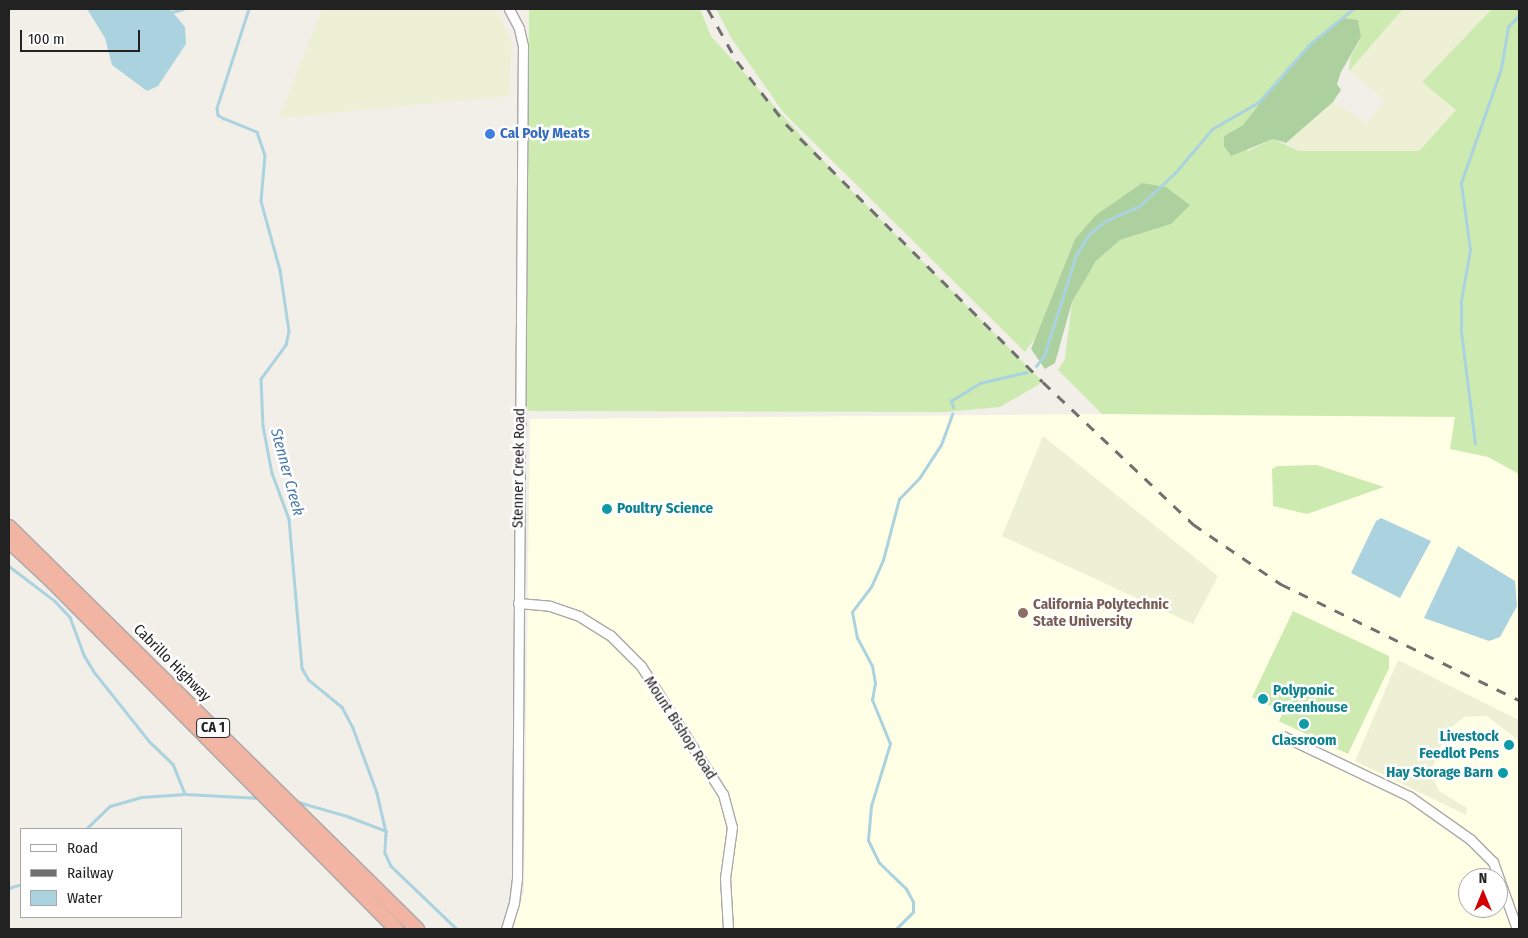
<!DOCTYPE html>
<html>
<head>
<meta charset="utf-8">
<style>
	body { margin:0 }
	#map { position:relative; width:1528px; height:938px; overflow:hidden; background:#f2efe9; font-family:"Fira Sans Condensed",sans-serif }
	div>[style] { position:absolute }
	.education>* { inset:0; background:#ffffe5 }
	.farmland>* { inset:0; background:#eef0d5 }
	.grass>* { inset:0; background:#cdebb0 }
	.forest>* { inset:0; background:#add19e }
	.water>* { inset:0; background:#aad3df }
	.stream>* { height:2.5px; margin:-1.25px; padding:0 1.25px; transform-origin:1.25px; border-radius:1.25px; background:#aad3df }
	.roads { filter:drop-shadow(1px 0 #a9a9a9) drop-shadow(-1px 0 #a9a9a9) drop-shadow(0 1px #a9a9a9) drop-shadow(0 -1px #a9a9a9) }
	.minor>* { height:9px; margin:-4.5px; padding:0 4.5px; transform-origin:4.5px; border-radius:4.5px; background:#fff }
	.trunk>* { height:14px; margin:-7px; padding:0 7px; transform-origin:7px; border-radius:7px; background:#f2b4a3 }
	.rail>* { height:2.5px; margin-top:-1.25px; transform-origin:0; background:repeating-linear-gradient(90deg,#707070 0 10px,transparent 0 20px) }
	.dots>* { width:14px; height:14px; translate:-50% -50%; box-sizing:border-box; border:2px solid #fff; border-radius:50% }
	span { translate:-50% -50%; white-space:nowrap; text-align:center; line-height:1.15; -webkit-text-stroke:5px #fff; paint-order:stroke }
	.shield-label span { padding:1px 4px; background:#fff; border:1px solid; border-radius:4px; -webkit-text-stroke-width:0 }
	.shield-label { font-size:14px; color:#222; font-weight:700 }
	.shop-label { font-size:15px; color:#366cbe; font-weight:700 }
	.left { translate:0 -50%; text-align:left }
	.street-label { font-size:15px; color:#222 }
	.culture-label { font-size:15px; color:#0d838f; font-weight:700 }
	.right { translate:-100% -50%; text-align:right }
	.education-label { font-size:15px; color:#785e54; font-weight:700 }
	.water-label { font-size:16px; color:#4a7aab; font-style:italic }
	.frame { position:absolute; inset:0; border:10px solid #222; pointer-events:none }
	.legend { position:absolute; left:20px; top:828px; width:162px; height:90px; box-sizing:border-box; background:#fff; border:1px solid #a7a7a7; margin:0; padding:6px 9px; list-style:none; font-size:15px; color:#222 }
	.legend li { display:flex; align-items:center; gap:10px; height:25px }
	.legend b { width:25px; border:1px solid #a7a7a7 }
	.north { position:absolute; left:1458px; top:868px; width:50px; height:50px; box-sizing:border-box; background:#fff; border:1px solid #a7a7a7; border-radius:50%; rotate:0deg; font-size:14px; font-weight:700; line-height:20px; text-align:center; color:#222 }
	.north::after { content:''; display:block; margin:auto; width:18px; height:22px; background:#d40000; clip-path:polygon(50% 0,100% 100%,50% 72%,0 100%) }
	.scale { position:absolute; left:20px; top:30px; width:120px; height:22px; box-sizing:border-box; border:2px solid #222; border-top:0; padding-left:6px; font-size:15px; line-height:18px; white-space:nowrap; color:#222; -webkit-text-stroke:4px #fff; paint-order:stroke }
</style>
</head>
<body>
<div id="map">
	<div class="education">
		<i style="clip-path:polygon(evenodd,1102px 414px,1519px 416px,1519px 929px,512px 929px,524px 892px,530px 419px,1102px 414px,1468px 878px,1498px 878px,1498px 908px,1468px 908px,1468px 878px)"></i>
	</div>
	<div class="farmland">
		<i style="clip-path:polygon(322px 9px,496px 9px,512px 43px,509px 96px,279px 118px)"></i>
		<i style="clip-path:polygon(1403px 9px,1492px 9px,1423px 82px,1456px 110px,1419px 151px,1299px 151px,1286px 143px,1333px 102px,1367px 123px,1384px 100px,1349px 71px)"></i>
		<i style="clip-path:polygon(1043px 436px,1218px 576px,1193px 624px,1002px 536px)"></i>
		<i style="clip-path:polygon(1398px 660px,1519px 720px,1519px 741px,1487px 716px,1464px 717px,1447px 731px,1433px 766px,1434px 780px,1439px 791px,1467px 808px,1466px 815px,1355px 761px)"></i>
	</div>
	<div class="grass">
		<i style="clip-path:polygon(529px 9px,700px 9px,711px 36px,841px 180px,1043px 382px,1000px 407px,945px 412px,526px 411px)"></i>
		<i style="clip-path:polygon(716px 9px,1403px 9px,1349px 71px,1350px 59px,1361px 37px,1343px 18px,1310px 44px,1288px 67px,1243px 125px,1224px 136px,1248px 151px,1273px 139px,1299px 151px,1419px 151px,1456px 110px,1422px 82px,1492px 9px,1519px 9px,1519px 474px,1488px 457px,1450px 449px,1455px 417px,1102px 414px,1058px 370px,1065px 359px,1072px 302px,1096px 261px,1120px 240px,1171px 224px,1075px 239px,1036px 337px,1025px 352px,783px 112px,732px 39px)"></i>
		<i style="clip-path:polygon(1317px 465px,1384px 487px,1307px 514px,1273px 506px,1272px 469px,1278px 466px)"></i>
		<i style="clip-path:polygon(1293px 611px,1389px 656px,1389px 668px,1348px 754px,1279px 721px,1283px 712px,1252px 697px)"></i>
	</div>
	<div class="forest">
		<i style="clip-path:polygon(1343px 18px,1358px 20px,1361px 37px,1341px 72px,1337px 84px,1341px 90px,1333px 102px,1286px 143px,1273px 139px,1231px 156px,1224px 146px,1224px 136px,1243px 125px,1288px 67px,1310px 44px)"></i>
		<i style="clip-path:polygon(1142px 183px,1166px 187px,1190px 205px,1171px 224px,1120px 240px,1096px 261px,1072px 302px,1055px 363px,1045px 369px,1031px 349px,1075px 239px,1096px 215px)"></i>
	</div>
	<div class="water">
		<i style="clip-path:polygon(87px 9px,170px 9px,185px 27px,186px 44px,158px 86px,147px 91px,112px 65px,105px 38px)"></i>
		<i style="clip-path:polygon(1381px 518px,1431px 541px,1400px 598px,1351px 573px,1376px 521px)"></i>
		<i style="clip-path:polygon(1458px 546px,1515px 581px,1517px 606px,1500px 637px,1489px 641px,1424px 618px)"></i>
	</div>
	<div class="stream">
		<i style="left:249px;top:9px;width:104px;rotate:107.9deg"></i>
		<i style="left:217px;top:108px;width:7px;rotate:82deg"></i>
		<i style="left:218px;top:115px;width:6px;rotate:31deg"></i>
		<i style="left:223px;top:118px;width:37px;rotate:22deg"></i>
		<i style="left:257px;top:132px;width:24px;rotate:71deg"></i>
		<i style="left:265px;top:155px;width:46px;rotate:95deg"></i>
		<i style="left:261px;top:201px;width:72px;rotate:74.6deg"></i>
		<i style="left:280px;top:270px;width:62px;rotate:81.6deg"></i>
		<i style="left:289px;top:331px;width:14px;rotate:102deg"></i>
		<i style="left:286px;top:345px;width:42px;rotate:126.3deg"></i>
		<i style="left:261px;top:379px;width:47px;rotate:87.6deg"></i>
		<i style="left:263px;top:426px;width:48px;rotate:79.2deg"></i>
		<i style="left:272px;top:473px;width:49px;rotate:69.7deg"></i>
		<i style="left:289px;top:519px;width:150px;rotate:85deg"></i>
		<i style="left:302px;top:668px;width:14px;rotate:60deg"></i>
		<i style="left:309px;top:680px;width:43px;rotate:39.3deg"></i>
		<i style="left:342px;top:707px;width:24px;rotate:62deg"></i>
		<i style="left:353px;top:728px;width:69px;rotate:69.7deg"></i>
		<i style="left:377px;top:793px;width:39px;rotate:77deg"></i>
		<i style="left:386px;top:831px;width:22px;rotate:93deg"></i>
		<i style="left:385px;top:853px;width:14px;rotate:65deg"></i>
		<i style="left:391px;top:866px;width:91px;rotate:43.7deg"></i>
		<i style="left:172px;top:12px;width:11px;rotate:-15deg"></i>
		<i style="left:1036px;top:366px;width:13px;rotate:-51deg"></i>
		<i style="left:1044px;top:356px;width:106px;rotate:-72.4deg"></i>
		<i style="left:1076px;top:255px;width:26px;rotate:-58deg"></i>
		<i style="left:1090px;top:233px;width:20px;rotate:-37deg"></i>
		<i style="left:1106px;top:221px;width:35px;rotate:-24deg"></i>
		<i style="left:1138px;top:207px;width:50px;rotate:-42.6deg"></i>
		<i style="left:1175px;top:173px;width:57px;rotate:-49.9deg"></i>
		<i style="left:1212px;top:129px;width:54px;rotate:-29.9deg"></i>
		<i style="left:1259px;top:102px;width:77px;rotate:-48.7deg"></i>
		<i style="left:1310px;top:44px;width:55px;rotate:-39.1deg"></i>
		<i style="left:953px;top:408px;width:7px;rotate:-106deg"></i>
		<i style="left:951px;top:401px;width:34px;rotate:-32deg"></i>
		<i style="left:980px;top:383px;width:48px;rotate:-13.2deg"></i>
		<i style="left:1475px;top:444px;width:114px;rotate:-97.1deg"></i>
		<i style="left:1461px;top:331px;width:30px;rotate:-90deg"></i>
		<i style="left:1461px;top:301px;width:52px;rotate:-80deg"></i>
		<i style="left:1470px;top:250px;width:68px;rotate:-97.7deg"></i>
		<i style="left:1461px;top:183px;width:121px;rotate:-70.7deg"></i>
		<i style="left:1501px;top:69px;width:43px;rotate:-80.5deg"></i>
		<i style="left:1508px;top:27px;width:16px;rotate:-47deg"></i>
		<i style="left:9px;top:566px;width:58px;rotate:37.3deg"></i>
		<i style="left:55px;top:601px;width:22px;rotate:47deg"></i>
		<i style="left:70px;top:617px;width:40px;rotate:69.8deg"></i>
		<i style="left:84px;top:655px;width:21px;rotate:59deg"></i>
		<i style="left:95px;top:673px;width:87px;rotate:51.5deg"></i>
		<i style="left:149px;top:741px;width:33px;rotate:44deg"></i>
		<i style="left:173px;top:764px;width:32px;rotate:68deg"></i>
		<i style="left:295px;top:801px;width:54px;rotate:16.1deg"></i>
		<i style="left:347px;top:816px;width:42px;rotate:21deg"></i>
		<i style="left:86px;top:829px;width:33px;rotate:-44deg"></i>
		<i style="left:110px;top:806px;width:33px;rotate:-16deg"></i>
		<i style="left:142px;top:797px;width:43px;rotate:-4deg"></i>
		<i style="left:185px;top:794px;width:75px;rotate:3.1deg"></i>
		<i style="left:9px;top:888px;width:13px;rotate:-18deg"></i>
		<i style="left:896px;top:929px;width:24px;rotate:-45deg"></i>
		<i style="left:913px;top:912px;width:10px;rotate:-90deg"></i>
		<i style="left:913px;top:902px;width:15px;rotate:-118deg"></i>
		<i style="left:906px;top:889px;width:37px;rotate:-136deg"></i>
		<i style="left:879px;top:863px;width:25px;rotate:-116deg"></i>
		<i style="left:868px;top:840px;width:34px;rotate:-85deg"></i>
		<i style="left:871px;top:806px;width:65px;rotate:-73deg"></i>
		<i style="left:890px;top:744px;width:48px;rotate:-112.2deg"></i>
		<i style="left:872px;top:700px;width:17px;rotate:-80deg"></i>
		<i style="left:875px;top:683px;width:17px;rotate:-100deg"></i>
		<i style="left:872px;top:666px;width:32px;rotate:-118deg"></i>
		<i style="left:857px;top:638px;width:26px;rotate:-101deg"></i>
		<i style="left:852px;top:612px;width:31px;rotate:-53deg"></i>
		<i style="left:871px;top:587px;width:30px;rotate:-66deg"></i>
		<i style="left:883px;top:560px;width:63px;rotate:-75.3deg"></i>
		<i style="left:899px;top:499px;width:30px;rotate:-46deg"></i>
		<i style="left:920px;top:477px;width:38px;rotate:-57deg"></i>
		<i style="left:941px;top:445px;width:33px;rotate:-70deg"></i>
	</div>
	<div class="roads">
		<div class="minor">
			<i style="left:518px;top:603px;width:32px;rotate:5deg"></i>
			<i style="left:550px;top:606px;width:31px;rotate:19deg"></i>
			<i style="left:579px;top:616px;width:36px;rotate:32deg"></i>
			<i style="left:610px;top:635px;width:44px;rotate:45deg"></i>
			<i style="left:641px;top:666px;width:152px;rotate:57.4deg"></i>
			<i style="left:723px;top:794px;width:34px;rotate:75deg"></i>
			<i style="left:732px;top:827px;width:51px;rotate:97.8deg"></i>
			<i style="left:725px;top:878px;width:51px;rotate:86.6deg"></i>
			<i style="left:1283px;top:736px;width:140px;rotate:25.5deg"></i>
			<i style="left:1409px;top:796px;width:75px;rotate:35.2deg"></i>
			<i style="left:1470px;top:839px;width:33px;rotate:45deg"></i>
			<i style="left:1493px;top:862px;width:71px;rotate:70.3deg"></i>
			<i style="left:506px;top:929px;width:27px;rotate:-73deg"></i>
			<i style="left:514px;top:903px;width:24px;rotate:-83deg"></i>
			<i style="left:517px;top:879px;width:833px;rotate:-89.59deg"></i>
			<i style="left:523px;top:46px;width:18px;rotate:-103deg"></i>
			<i style="left:519px;top:28px;width:21px;rotate:-118deg"></i>
		</div>
		<div class="trunk">
			<i style="left:9px;top:527px;width:573px;rotate:44.58deg"></i>
			<i style="left:9px;top:541px;width:60px;rotate:43deg"></i>
			<i style="left:53px;top:582px;width:488px;rotate:45.3deg"></i>
		</div>
	</div>
	<div class="rail">
		<i style="left:708px;top:9px;width:60px;rotate:60.9deg"></i>
		<i style="left:737px;top:61px;width:80px;rotate:52.1deg"></i>
		<i style="left:786px;top:124px;width:364px;rotate:45.1deg"></i>
		<i style="left:1043px;top:382px;width:207px;rotate:43.4deg"></i>
		<i style="left:1193px;top:524px;width:107px;rotate:34.3deg"></i>
		<i style="left:1281px;top:584px;width:265px;rotate:26deg"></i>
	</div>
	<div class="dots">
		<i style="left:490px;top:134px;background:#3f7fe0"></i>
		<i style="left:607px;top:509px;background:#0f9aa8"></i>
		<i style="left:1023px;top:613px;background:#8d6e63"></i>
		<i style="left:1263px;top:699px;background:#0f9aa8"></i>
		<i style="left:1304px;top:724px;background:#0f9aa8"></i>
		<i style="left:1509px;top:745px;background:#0f9aa8"></i>
		<i style="left:1503px;top:773px;background:#0f9aa8"></i>
	</div>
	<div class="shield-label">
		<span style="left:213px;top:728px">CA 1</span>
	</div>
	<div class="shop-label">
		<span class="left" style="left:500px;top:134px">Cal Poly Meats</span>
	</div>
	<div class="street-label">
		<span style="left:519px;top:468px;rotate:-89deg">Stenner Creek Road</span>
		<span style="left:172px;top:663px;rotate:45deg">Cabrillo Highway</span>
		<span style="left:680px;top:728px;rotate:57deg">Mount Bishop Road</span>
	</div>
	<div class="culture-label">
		<span class="left" style="left:617px;top:509px">Poultry Science</span>
		<span class="left" style="left:1273px;top:699px">Polyponic<br>Greenhouse</span>
		<span class="right" style="left:1499px;top:745px">Livestock<br>Feedlot Pens</span>
		<span style="left:1304px;top:741px">Classroom</span>
		<span class="right" style="left:1493px;top:773px">Hay Storage Barn</span>
	</div>
	<div class="education-label">
		<span class="left" style="left:1033px;top:613px">California Polytechnic<br>State University</span>
	</div>
	<div class="water-label">
		<span style="left:287px;top:472px;rotate:75deg">Stenner Creek</span>
	</div>
	<div class="frame"></div>
	<ul class="legend">
	<li><b style="height:6px;background:#fff"></b>Road</li>
	<li><b style="height:6px;background:#707070"></b>Railway</li>
	<li><b style="height:14px;background:#aad3df"></b>Water</li>
	</ul>
	<div class="north">N</div>
	<div class="scale">100 m</div>
</div>
</body>
</html>
